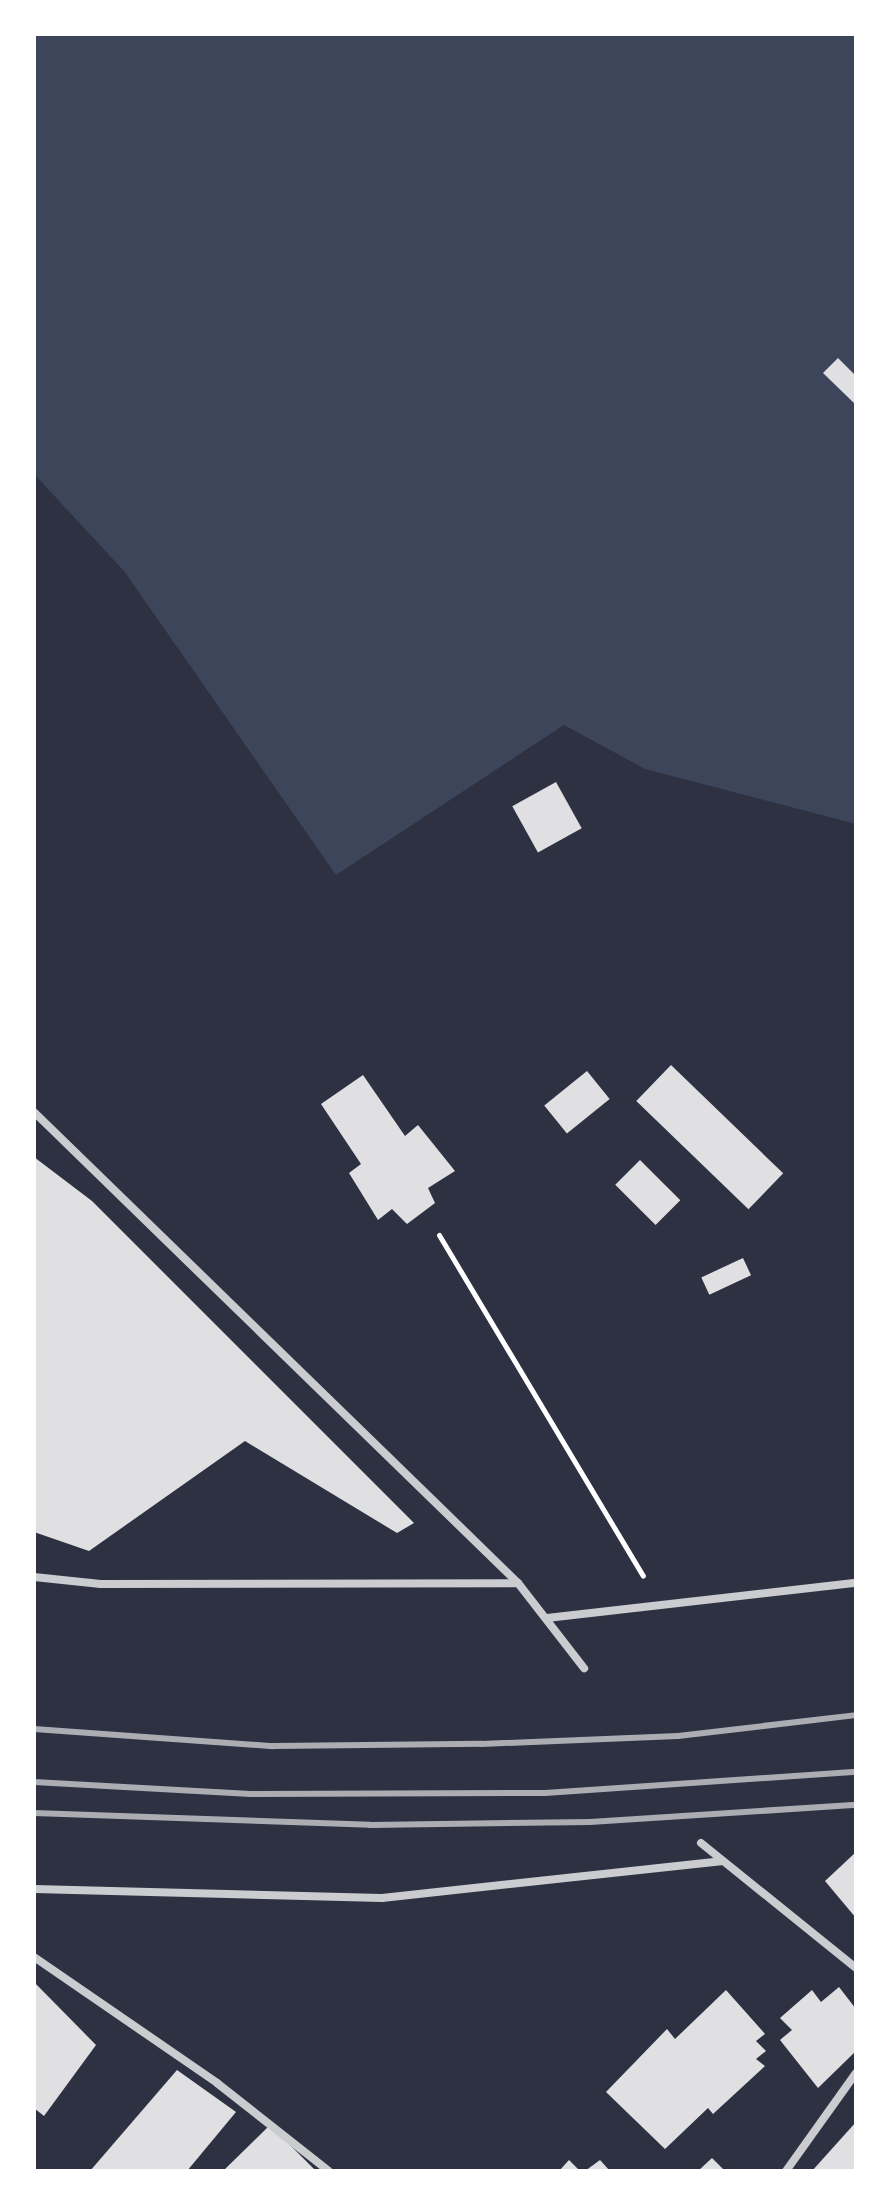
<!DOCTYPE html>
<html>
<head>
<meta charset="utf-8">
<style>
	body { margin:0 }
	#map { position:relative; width:890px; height:2205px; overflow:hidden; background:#2d3142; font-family:"Roboto Serif",serif }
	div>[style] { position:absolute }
	.green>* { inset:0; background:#3c4559 }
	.building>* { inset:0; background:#e0e0e3; transform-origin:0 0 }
	.path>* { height:5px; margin:-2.5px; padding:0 2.5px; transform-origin:2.5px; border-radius:2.5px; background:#fff }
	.minor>* { height:8px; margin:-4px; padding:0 4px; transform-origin:4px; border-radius:4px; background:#caccd0 }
	.rail>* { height:6px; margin:-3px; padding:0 3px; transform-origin:3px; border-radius:3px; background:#abadb3 }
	span { translate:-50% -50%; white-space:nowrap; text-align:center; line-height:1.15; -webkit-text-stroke:8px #fff; paint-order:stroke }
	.frame { position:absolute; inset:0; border:36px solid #fff; pointer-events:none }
</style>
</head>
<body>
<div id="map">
	<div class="green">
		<i style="clip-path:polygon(34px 34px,856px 34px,856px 824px,645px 769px,564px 725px,336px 875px,124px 571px,34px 474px)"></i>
	</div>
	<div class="building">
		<i style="clip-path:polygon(838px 358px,856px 376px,856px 405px,823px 373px)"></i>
		<i style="left:556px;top:782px;width:53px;height:50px;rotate:61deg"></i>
		<i style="left:671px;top:1065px;width:156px;height:50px;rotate:44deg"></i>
		<i style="left:587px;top:1071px;width:36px;height:55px;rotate:51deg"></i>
		<i style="clip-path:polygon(363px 1075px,405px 1136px,418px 1125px,455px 1171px,428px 1188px,435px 1203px,407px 1224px,392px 1209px,378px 1220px,349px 1173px,361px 1164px,321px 1104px)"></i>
		<i style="clip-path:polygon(34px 1157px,92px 1201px,414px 1523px,397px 1533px,245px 1441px,89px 1551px,34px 1532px)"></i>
		<i style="left:640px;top:1160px;width:57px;height:35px;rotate:45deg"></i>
		<i style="left:743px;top:1258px;width:19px;height:46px;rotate:65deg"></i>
		<i style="clip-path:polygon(856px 1852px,856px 1918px,825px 1881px)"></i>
		<i style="clip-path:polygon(34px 1982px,96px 2045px,44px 2116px,34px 2108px)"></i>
		<i style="clip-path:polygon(839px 1987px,856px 2009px,856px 2051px,818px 2088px,780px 2040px,792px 2030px,780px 2018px,812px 1990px,821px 2002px)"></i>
		<i style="clip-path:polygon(726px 1990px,765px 2034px,756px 2041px,766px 2051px,756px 2059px,765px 2066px,713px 2114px,708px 2108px,665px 2149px,606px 2092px,667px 2029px,675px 2039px)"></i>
		<i style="clip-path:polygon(177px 2070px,236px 2112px,187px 2171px,90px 2171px)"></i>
		<i style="clip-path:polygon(856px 2122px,856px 2171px,812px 2171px)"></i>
		<i style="clip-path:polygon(270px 2125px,316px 2171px,223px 2171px)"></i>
		<i style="clip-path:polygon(712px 2158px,725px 2171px,698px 2171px)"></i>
		<i style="clip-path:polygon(569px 2160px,580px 2171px,559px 2171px)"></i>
		<i style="clip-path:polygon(600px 2160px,610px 2171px,585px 2171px)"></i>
	</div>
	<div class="path">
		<i style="left:439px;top:1235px;width:397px;rotate:59.1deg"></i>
	</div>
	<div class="minor">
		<i style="left:34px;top:1112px;width:675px;rotate:44.22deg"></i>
		<i style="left:518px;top:1583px;width:108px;rotate:52.2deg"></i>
		<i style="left:34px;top:1577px;width:67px;rotate:6deg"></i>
		<i style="left:101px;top:1584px;width:417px;rotate:-0.1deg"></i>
		<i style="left:547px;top:1618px;width:311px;rotate:-6.5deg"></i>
		<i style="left:701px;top:1843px;width:199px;rotate:38.9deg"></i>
		<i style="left:34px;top:1889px;width:348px;rotate:1.5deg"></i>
		<i style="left:382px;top:1898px;width:341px;rotate:-6.2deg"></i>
		<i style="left:34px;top:1957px;width:222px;rotate:34.5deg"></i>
		<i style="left:217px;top:2083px;width:142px;rotate:38.2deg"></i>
		<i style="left:786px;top:2171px;width:120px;rotate:-54.5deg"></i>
	</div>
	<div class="rail">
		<i style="left:34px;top:1729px;width:240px;rotate:4.1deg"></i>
		<i style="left:273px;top:1746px;width:208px;rotate:-0.6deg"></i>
		<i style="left:481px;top:1744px;width:197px;rotate:-2.3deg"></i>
		<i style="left:678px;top:1736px;width:179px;rotate:-6.7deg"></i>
		<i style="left:34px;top:1782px;width:217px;rotate:3.2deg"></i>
		<i style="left:251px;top:1794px;width:294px;rotate:-0.2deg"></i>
		<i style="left:545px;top:1793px;width:312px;rotate:-3.9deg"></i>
		<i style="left:34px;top:1813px;width:336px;rotate:2deg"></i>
		<i style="left:370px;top:1825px;width:220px;rotate:-0.8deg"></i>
		<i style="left:590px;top:1822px;width:267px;rotate:-3.7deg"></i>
	</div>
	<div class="frame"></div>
</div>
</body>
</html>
